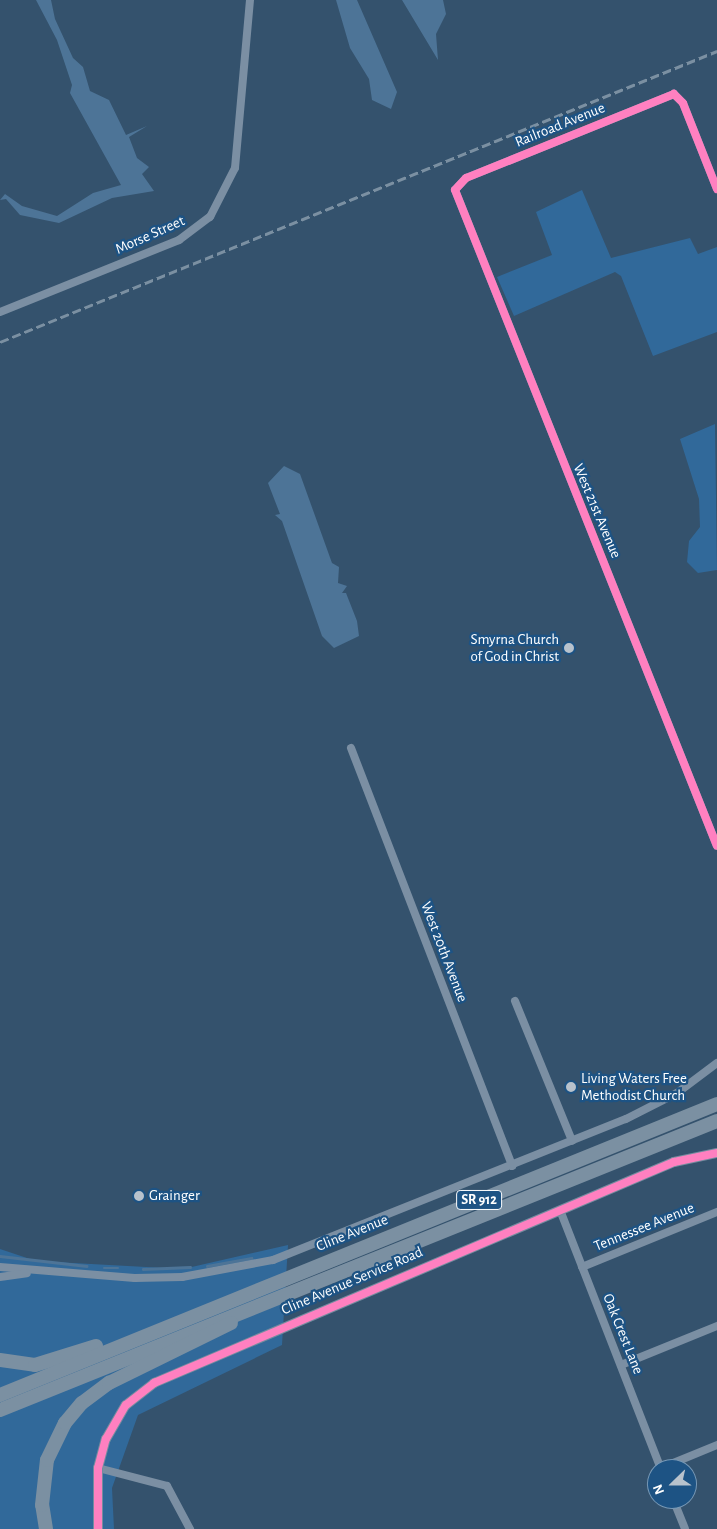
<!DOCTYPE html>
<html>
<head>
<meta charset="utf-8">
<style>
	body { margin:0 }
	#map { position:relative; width:717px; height:1529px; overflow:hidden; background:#34526d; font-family:"Alegreya Sans",sans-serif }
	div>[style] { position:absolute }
	.green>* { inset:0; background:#31699a }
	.water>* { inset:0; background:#4d7497 }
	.stream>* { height:2.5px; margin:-1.25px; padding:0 1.25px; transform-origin:1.25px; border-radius:1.25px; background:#4d7497 }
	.street>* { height:8px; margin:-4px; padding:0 4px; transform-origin:4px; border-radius:4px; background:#7b8fa3 }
	.secondary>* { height:10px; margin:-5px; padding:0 5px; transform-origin:5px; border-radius:5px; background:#758c9f }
	.highway>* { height:14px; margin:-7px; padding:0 7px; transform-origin:7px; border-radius:7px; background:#7b90a2 }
	.rail>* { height:2.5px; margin-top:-1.25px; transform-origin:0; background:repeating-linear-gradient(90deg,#7b90a2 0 9px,transparent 0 13px) }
	.cycleway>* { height:8px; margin:-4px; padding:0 4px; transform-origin:4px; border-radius:4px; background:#ff80c0 }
	.dots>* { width:14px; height:14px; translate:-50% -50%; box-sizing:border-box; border:2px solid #1d5384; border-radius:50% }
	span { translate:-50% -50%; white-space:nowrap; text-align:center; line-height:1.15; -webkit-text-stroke:4.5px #1d5384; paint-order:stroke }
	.shield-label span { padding:1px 4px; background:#1d5384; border:1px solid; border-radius:4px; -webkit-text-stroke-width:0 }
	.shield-label { font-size:14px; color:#fff; font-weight:700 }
	.street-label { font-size:15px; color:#fff }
	.poi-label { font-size:15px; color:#fff }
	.right { translate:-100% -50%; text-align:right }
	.left { translate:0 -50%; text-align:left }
	.north { position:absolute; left:647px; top:1459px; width:50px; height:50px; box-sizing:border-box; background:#1d5384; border:1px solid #7798b5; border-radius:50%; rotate:248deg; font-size:14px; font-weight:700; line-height:20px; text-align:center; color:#fff }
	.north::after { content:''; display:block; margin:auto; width:18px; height:22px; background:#b8c2cc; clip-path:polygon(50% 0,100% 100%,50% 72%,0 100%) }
</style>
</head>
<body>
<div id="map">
	<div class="green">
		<i style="clip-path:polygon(582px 190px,611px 258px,690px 238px,698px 254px,717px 247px,717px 332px,653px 356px,621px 276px,615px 272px,514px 316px,497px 277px,552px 255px,536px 212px)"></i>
		<i style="clip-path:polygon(715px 424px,717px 570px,698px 573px,687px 562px,689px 541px,700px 527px,699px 499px,680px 439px)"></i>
		<i style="clip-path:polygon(288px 1245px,282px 1345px,138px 1415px,112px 1488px,114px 1529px,0 1529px,0 1249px,36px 1261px,183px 1269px)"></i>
	</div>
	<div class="water">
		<i style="clip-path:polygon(36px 0,51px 0,55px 19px,73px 58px,83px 67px,90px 91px,109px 100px,126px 135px,147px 126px,129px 137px,137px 158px,149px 167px,142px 174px,154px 191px,112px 198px,59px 223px,20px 215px,6px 199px,0 200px,5px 194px,22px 206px,57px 216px,93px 193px,121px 185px,70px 93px,72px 85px,57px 40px)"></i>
		<i style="clip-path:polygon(336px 0,357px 0,397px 92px,391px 109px,372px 100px,369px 79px,350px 48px)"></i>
		<i style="clip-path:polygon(402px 0,443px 0,446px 14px,436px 34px,438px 60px)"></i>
		<i style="clip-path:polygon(284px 466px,300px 474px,332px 563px,339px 567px,338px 583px,347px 586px,342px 593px,346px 593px,357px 621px,359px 636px,334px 648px,322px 636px,282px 521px,275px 515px,280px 514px,268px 483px)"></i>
	</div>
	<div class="stream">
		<i style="left:0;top:1256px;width:87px;rotate:6.6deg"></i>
		<i style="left:207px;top:1266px;width:45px;rotate:-10.3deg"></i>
		<i style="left:104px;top:1268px;width:14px"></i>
		<i style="left:143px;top:1269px;width:47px;rotate:-2.4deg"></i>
	</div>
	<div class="street">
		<i style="left:717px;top:189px;width:92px;rotate:-111.6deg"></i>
		<i style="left:683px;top:103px;width:13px;rotate:-135deg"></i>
		<i style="left:674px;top:94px;width:224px;rotate:158deg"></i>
		<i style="left:466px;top:178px;width:16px;rotate:133deg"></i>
		<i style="left:455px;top:190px;width:706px;rotate:68.23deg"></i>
		<i style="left:0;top:312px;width:193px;rotate:-21.9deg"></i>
		<i style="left:179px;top:240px;width:39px;rotate:-37deg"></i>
		<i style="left:210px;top:217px;width:55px;rotate:-63deg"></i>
		<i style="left:235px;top:168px;width:169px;rotate:-84.9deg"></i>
		<i style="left:351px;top:748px;width:448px;rotate:68.9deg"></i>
		<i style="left:515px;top:1001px;width:151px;rotate:67.8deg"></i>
		<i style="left:560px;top:1210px;width:278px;rotate:68.7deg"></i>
		<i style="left:0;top:1267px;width:135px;rotate:4.7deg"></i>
		<i style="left:135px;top:1278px;width:47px;rotate:-1.2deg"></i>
		<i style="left:182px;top:1277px;width:93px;rotate:-10.6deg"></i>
		<i style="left:273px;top:1260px;width:380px;rotate:-21.8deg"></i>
		<i style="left:626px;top:1119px;width:57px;rotate:-27deg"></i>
		<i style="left:677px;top:1093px;width:50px;rotate:-36.9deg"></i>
		<i style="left:582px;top:1267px;width:146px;rotate:-22.2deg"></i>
		<i style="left:0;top:1277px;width:27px;rotate:-8deg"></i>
		<i style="left:621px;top:1365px;width:104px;rotate:-22.1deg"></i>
		<i style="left:98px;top:1468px;width:71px;rotate:14.6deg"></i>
		<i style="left:167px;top:1486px;width:49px;rotate:61.9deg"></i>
		<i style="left:661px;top:1468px;width:61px;rotate:-22.3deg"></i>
		<i style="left:673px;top:1499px;width:32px;rotate:68deg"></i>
	</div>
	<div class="secondary">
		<i style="left:98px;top:1529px;width:61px;rotate:-90deg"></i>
		<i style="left:98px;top:1468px;width:30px;rotate:-75deg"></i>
		<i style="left:106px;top:1439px;width:39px;rotate:-60deg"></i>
		<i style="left:126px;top:1405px;width:36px;rotate:-38deg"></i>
		<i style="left:154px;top:1383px;width:565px;rotate:-23.03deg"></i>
		<i style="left:674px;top:1162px;width:44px;rotate:-11.8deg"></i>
	</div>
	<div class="highway">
		<i style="left:0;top:1360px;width:35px;rotate:8deg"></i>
		<i style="left:35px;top:1365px;width:64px;rotate:-17.3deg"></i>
		<i style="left:0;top:1395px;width:774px;rotate:-22.09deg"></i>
		<i style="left:0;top:1410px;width:773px;rotate:-21.95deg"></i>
		<i style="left:46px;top:1529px;width:24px;rotate:-99deg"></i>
		<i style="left:42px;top:1505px;width:45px;rotate:-83.7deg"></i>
		<i style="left:47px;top:1460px;width:41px;rotate:-64.1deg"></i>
		<i style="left:65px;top:1423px;width:26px;rotate:-50deg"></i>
		<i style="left:82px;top:1403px;width:34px;rotate:-37deg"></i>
		<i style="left:109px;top:1383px;width:136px;rotate:-26.2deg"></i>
	</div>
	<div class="rail">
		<i style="left:0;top:342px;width:774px;rotate:-22.09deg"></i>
	</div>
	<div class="cycleway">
		<i style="left:717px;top:189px;width:92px;rotate:-111.6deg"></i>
		<i style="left:683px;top:103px;width:13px;rotate:-135deg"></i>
		<i style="left:674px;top:94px;width:224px;rotate:158deg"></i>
		<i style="left:466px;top:178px;width:16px;rotate:133deg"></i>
		<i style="left:455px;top:190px;width:706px;rotate:68.23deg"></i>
		<i style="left:98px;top:1529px;width:61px;rotate:-90deg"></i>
		<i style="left:98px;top:1468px;width:30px;rotate:-75deg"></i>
		<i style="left:106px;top:1439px;width:39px;rotate:-60deg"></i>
		<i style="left:126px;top:1405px;width:36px;rotate:-38deg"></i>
		<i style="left:154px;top:1383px;width:565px;rotate:-23.03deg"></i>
		<i style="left:674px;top:1162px;width:44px;rotate:-11.8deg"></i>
	</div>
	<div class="dots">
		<i style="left:569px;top:648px;background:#b8c2cc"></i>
		<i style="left:571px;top:1087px;background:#b8c2cc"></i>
		<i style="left:139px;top:1196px;background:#b8c2cc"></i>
	</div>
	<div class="shield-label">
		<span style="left:479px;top:1200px">SR 912</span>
	</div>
	<div class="street-label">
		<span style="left:560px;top:125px;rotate:-22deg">Railroad Avenue</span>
		<span style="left:150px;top:235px;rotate:-24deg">Morse Street</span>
		<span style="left:597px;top:511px;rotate:67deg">West 21st Avenue</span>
		<span style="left:444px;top:952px;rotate:69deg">West 20th Avenue</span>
		<span style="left:644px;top:1227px;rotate:-22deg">Tennessee Avenue</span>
		<span style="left:352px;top:1233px;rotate:-22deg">Cline Avenue</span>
		<span style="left:352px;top:1281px;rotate:-23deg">Cline Avenue Service Road</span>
		<span style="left:623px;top:1334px;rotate:68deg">Oak Crest Lane</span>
	</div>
	<div class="poi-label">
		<span class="right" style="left:559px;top:648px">Smyrna Church<br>of God in Christ</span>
		<span class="left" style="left:581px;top:1087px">Living Waters Free<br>Methodist Church</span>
		<span class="left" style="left:149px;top:1196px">Grainger</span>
	</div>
	<div class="north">N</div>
</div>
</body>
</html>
